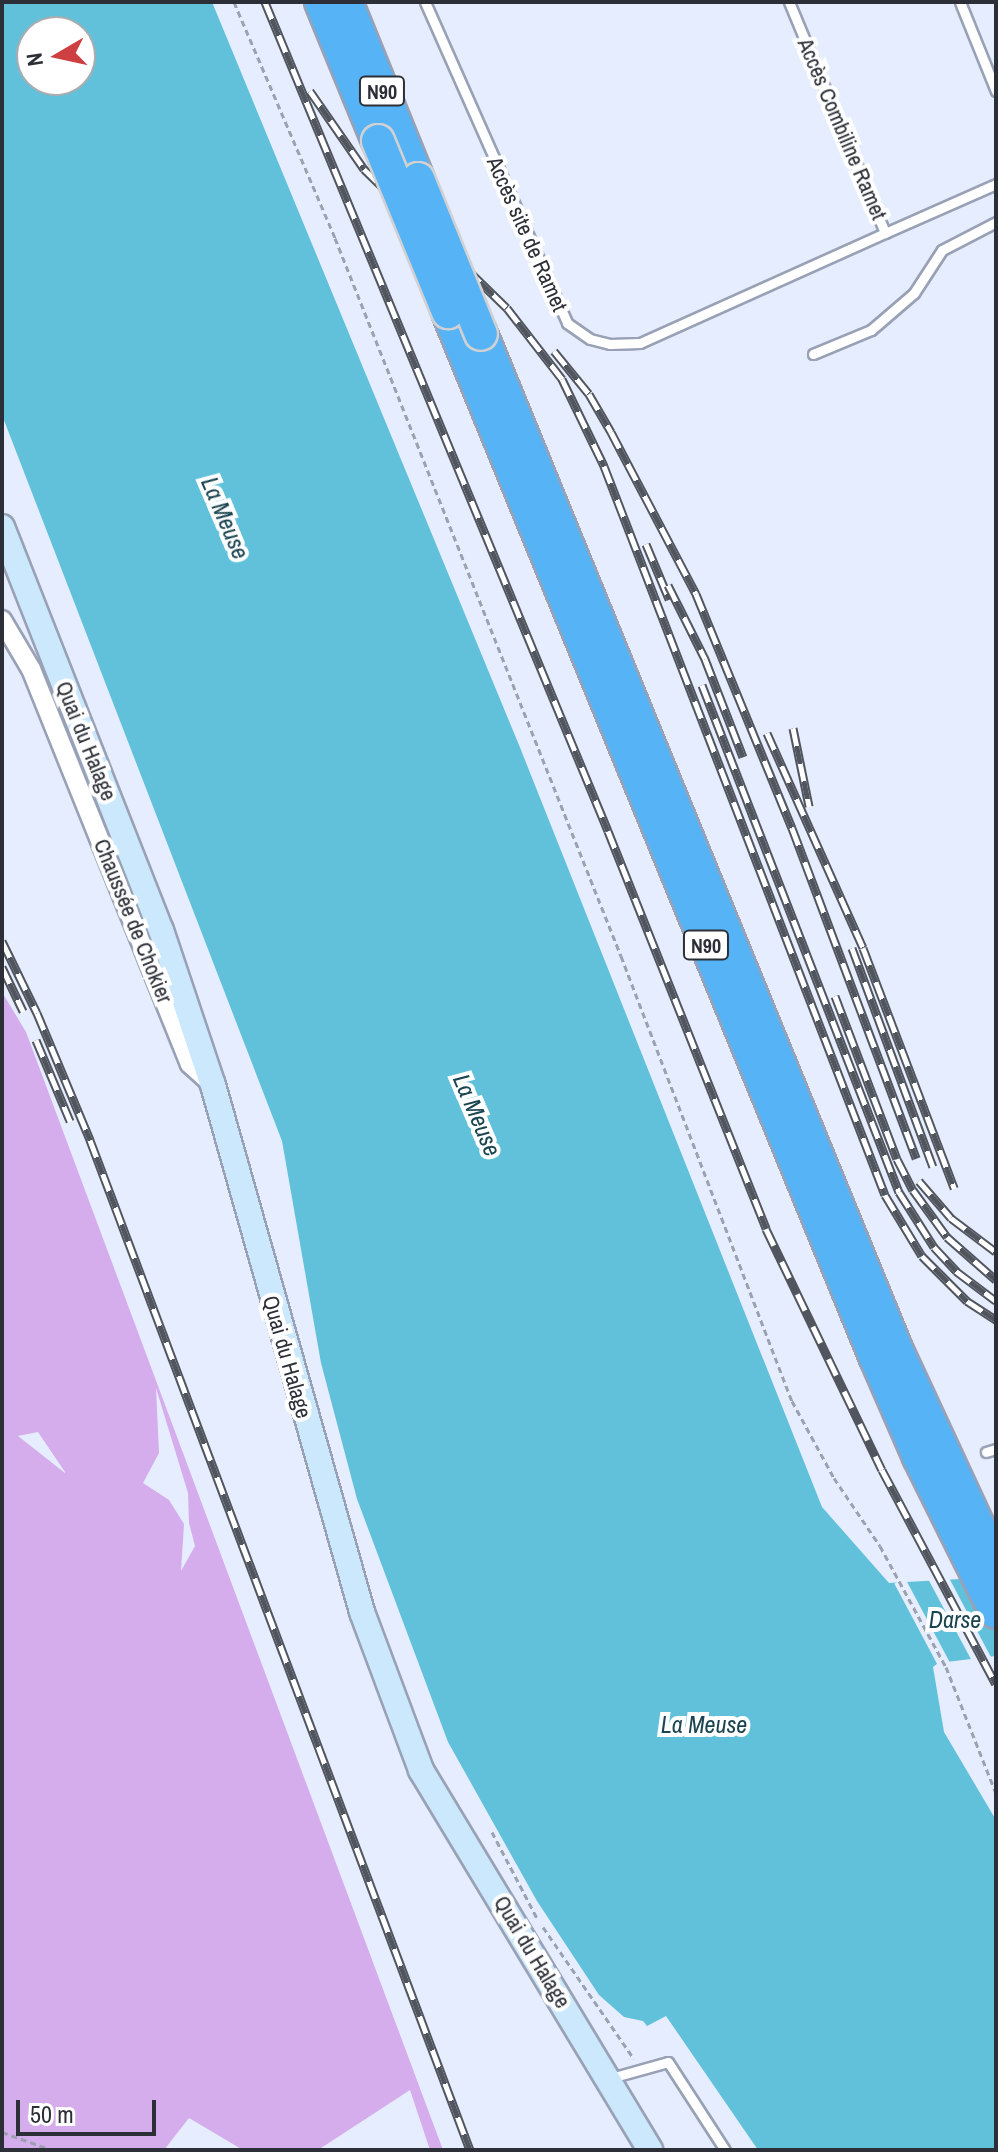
<!DOCTYPE html>
<html>
<head>
<meta charset="utf-8">
<style>
	body { margin:0 }
	#map { position:relative; width:998px; height:2152px; overflow:hidden; background:#e5edfe; font-family:"Archivo Narrow",sans-serif }
	div>[style] { position:absolute }
	.forest>* { inset:0; background:#d6adec }
	.water>* { inset:0; background:#61c1db }
	.pier>* { inset:0; background:#e5edfe; transform-origin:0 0 }
	.path>* { height:3px; margin-top:-1.5px; transform-origin:0; background:repeating-linear-gradient(90deg,#9ba1ae 0 6px,transparent 0 10px) }
	.roads { filter:drop-shadow(2px 0 #98a1b5) drop-shadow(-2px 0 #98a1b5) drop-shadow(0 2px #98a1b5) drop-shadow(0 -2px #98a1b5) }
	.lane>* { height:9px; margin:-4.5px; padding:0 4.5px; transform-origin:4.5px; border-radius:4.5px; background:#fff }
	.street>* { height:18px; margin:-9px; padding:0 9px; transform-origin:9px; border-radius:9px; background:#fff }
	.secondary>* { height:24px; margin:-12px; padding:0 12px; transform-origin:12px; border-radius:12px; background:#cce8fc }
	.highway>* { height:32px; margin:-16px; padding:0 16px; transform-origin:16px; border-radius:16px; background:#56b3f5 }
	.rail>* { height:9px; margin-top:-4.5px; transform-origin:0; background:repeating-linear-gradient(90deg,#fff 0 18px,#51555e 0 36px); box-sizing:border-box; border-block:2px solid #51555e }
	.bridges { filter:drop-shadow(2px 0 #d1d1d3) drop-shadow(-2px 0 #d1d1d3) drop-shadow(0 2px #d1d1d3) drop-shadow(0 -2px #d1d1d3) }
	.highway-bridge>* { height:32px; margin:-16px; padding:0 16px; transform-origin:16px; border-radius:16px; background:#56b3f5 }
	span { translate:-50% -50%; white-space:nowrap; text-align:center; line-height:1.15; -webkit-text-stroke:8px #fff; paint-order:stroke }
	.shield-label span { padding:2px 6px; background:#fff; border:2px solid; border-radius:6px; -webkit-text-stroke-width:0 }
	.shield-label { font-size:20px; color:#2c2f37; font-weight:700 }
	.street-label { font-size:22px; color:#2c2f37 }
	.water-label { font-size:24px; color:#194450; font-style:italic }
	.frame { position:absolute; inset:0; border:4px solid #2c2f37; pointer-events:none }
	.north { position:absolute; left:16px; top:16px; width:80px; height:80px; box-sizing:border-box; background:#fff; border:2px solid #abacaf; border-radius:50%; rotate:261deg; font-size:22px; font-weight:700; line-height:32px; text-align:center; color:#2c2f37 }
	.north::after { content:''; display:block; margin:auto; width:28px; height:36px; background:#ce3f41; clip-path:polygon(50% 0,100% 100%,50% 72%,0 100%) }
	.scale { position:absolute; left:16px; top:2100px; width:140px; height:36px; box-sizing:border-box; border:4px solid #2c2f37; border-top:0; padding-left:10px; font-size:24px; line-height:28px; white-space:nowrap; color:#2c2f37; -webkit-text-stroke:6px #fff; paint-order:stroke }
</style>
</head>
<body>
<div id="map">
	<div class="forest">
		<i style="clip-path:polygon(evenodd,2px 992px,26px 1032px,443px 2150px,430px 2150px,410px 2090px,318px 2150px,243px 2150px,189px 2118px,164px 2150px,2px 2150px,2px 992px,156px 1388px,188px 1493px,189px 1523px,195px 1546px,181px 1571px,184px 1524px,169px 1500px,143px 1483px,159px 1453px,156px 1388px,2px 992px,38px 1432px,65px 1472px,65px 1473px,18px 1436px,38px 1432px)"></i>
	</div>
	<div class="water">
		<i style="clip-path:polygon(evenodd,2px 2px,212px 2px,519px 745px,822px 1507px,889px 1583px,996px 1577px,996px 1656px,938px 1663px,933px 1667px,944px 1732px,996px 1820px,996px 2150px,758px 2150px,666px 2016px,647px 2026px,643px 2021px,624px 2017px,599px 1995px,537px 1901px,448px 1742px,357px 1499px,321px 1363px,282px 1141px,2px 415px,2px 2px,32px 32px,80px 32px,80px 80px,32px 80px,32px 32px)"></i>
	</div>
	<div class="pier">
		<i style="clip-path:polygon(948px 1576px,993px 1661px,973px 1663px,927px 1577px)"></i>
		<i style="left:905px;top:1578px;width:99px;height:12px;rotate:62deg"></i>
	</div>
	<div class="path">
		<i style="left:234px;top:2px;width:257px;rotate:66.8deg"></i>
		<i style="left:335px;top:238px;width:773px;rotate:68.28deg"></i>
		<i style="left:621px;top:956px;width:477px;rotate:69deg"></i>
		<i style="left:792px;top:1401px;width:88px;rotate:61.4deg"></i>
		<i style="left:834px;top:1478px;width:82px;rotate:55.9deg"></i>
		<i style="left:880px;top:1546px;width:138px;rotate:61.4deg"></i>
		<i style="left:946px;top:1667px;width:136px;rotate:68.4deg"></i>
		<i style="left:492px;top:1832px;width:97px;rotate:62.4deg"></i>
		<i style="left:543px;top:1927px;width:160px;rotate:55.4deg"></i>
		<i style="left:2px;top:2132px;width:53px;rotate:19.8deg"></i>
	</div>
	<div class="roads">
		<div class="lane">
			<i style="left:425px;top:2px;width:351px;rotate:66.1deg"></i>
			<i style="left:567px;top:323px;width:28px;rotate:35deg"></i>
			<i style="left:590px;top:339px;width:21px;rotate:14deg"></i>
			<i style="left:610px;top:344px;width:30px;rotate:-2deg"></i>
			<i style="left:640px;top:343px;width:269px;rotate:-24.2deg"></i>
			<i style="left:789px;top:2px;width:250px;rotate:67.4deg"></i>
			<i style="left:885px;top:233px;width:121px;rotate:-23.8deg"></i>
			<i style="left:960px;top:2px;width:96px;rotate:68deg"></i>
			<i style="left:813px;top:354px;width:63px;rotate:-22.5deg"></i>
			<i style="left:871px;top:330px;width:57px;rotate:-40.7deg"></i>
			<i style="left:914px;top:293px;width:51px;rotate:-56.9deg"></i>
			<i style="left:942px;top:250px;width:61px;rotate:-27.4deg"></i>
			<i style="left:986px;top:1452px;width:10px;rotate:-17deg"></i>
			<i style="left:607px;top:2079px;width:63px;rotate:-15.6deg"></i>
			<i style="left:668px;top:2062px;width:105px;rotate:57.1deg"></i>
		</div>
		<div class="street">
			<i style="left:2px;top:620px;width:57px;rotate:59.4deg"></i>
			<i style="left:31px;top:669px;width:426px;rotate:68.1deg"></i>
			<i style="left:190px;top:1064px;width:31px;rotate:42deg"></i>
		</div>
		<div class="secondary">
			<i style="left:2px;top:527px;width:433px;rotate:68.5deg"></i>
			<i style="left:161px;top:930px;width:163px;rotate:71.5deg"></i>
			<i style="left:213px;top:1085px;width:548px;rotate:74.21deg"></i>
			<i style="left:362px;top:1612px;width:169px;rotate:69.5deg"></i>
			<i style="left:421px;top:1770px;width:444px;rotate:58.9deg"></i>
		</div>
		<div class="highway">
			<i style="left:321px;top:2px;width:150px;rotate:67.7deg"></i>
			<i style="left:346px;top:2px;width:191px;rotate:67.9deg"></i>
			<i style="left:448px;top:312px;width:1130px;rotate:67.75deg"></i>
			<i style="left:876px;top:1358px;width:108px;rotate:66.5deg"></i>
			<i style="left:919px;top:1457px;width:173px;rotate:63.6deg"></i>
			<i style="left:481px;top:334px;width:1097px;rotate:67.76deg"></i>
			<i style="left:896px;top:1349px;width:237px;rotate:65.1deg"></i>
		</div>
	</div>
	<div class="rail">
		<i style="left:265px;top:2px;width:897px;rotate:67.52deg"></i>
		<i style="left:608px;top:831px;width:428px;rotate:68.3deg"></i>
		<i style="left:766px;top:1229px;width:267px;rotate:64.3deg"></i>
		<i style="left:882px;top:1470px;width:242px;rotate:62deg"></i>
		<i style="left:310px;top:91px;width:95px;rotate:55.3deg"></i>
		<i style="left:364px;top:169px;width:199px;rotate:44.2deg"></i>
		<i style="left:507px;top:308px;width:90px;rotate:52.2deg"></i>
		<i style="left:562px;top:379px;width:97px;rotate:64.2deg"></i>
		<i style="left:604px;top:466px;width:781px;rotate:68.92deg"></i>
		<i style="left:885px;top:1195px;width:71px;rotate:58.8deg"></i>
		<i style="left:922px;top:1256px;width:64px;rotate:45deg"></i>
		<i style="left:967px;top:1301px;width:35px;rotate:33deg"></i>
		<i style="left:554px;top:351px;width:55px;rotate:50.9deg"></i>
		<i style="left:589px;top:394px;width:44px;rotate:59.9deg"></i>
		<i style="left:611px;top:432px;width:183px;rotate:62.3deg"></i>
		<i style="left:696px;top:594px;width:253px;rotate:67.7deg"></i>
		<i style="left:792px;top:828px;width:353px;rotate:69.4deg"></i>
		<i style="left:646px;top:544px;width:60px;rotate:67.3deg"></i>
		<i style="left:668px;top:585px;width:83px;rotate:63.4deg"></i>
		<i style="left:705px;top:659px;width:105px;rotate:68.8deg"></i>
		<i style="left:702px;top:685px;width:544px;rotate:68.77deg"></i>
		<i style="left:899px;top:1192px;width:65px;rotate:57.5deg"></i>
		<i style="left:934px;top:1247px;width:33px;rotate:47deg"></i>
		<i style="left:956px;top:1271px;width:50px;rotate:36.9deg"></i>
		<i style="left:793px;top:728px;width:80px;rotate:78.4deg"></i>
		<i style="left:767px;top:733px;width:235px;rotate:65.9deg"></i>
		<i style="left:863px;top:948px;width:257px;rotate:69.2deg"></i>
		<i style="left:2px;top:941px;width:80px;rotate:64.1deg"></i>
		<i style="left:37px;top:1013px;width:138px;rotate:67.3deg"></i>
		<i style="left:90px;top:1140px;width:1079px;rotate:69.38deg"></i>
		<i style="left:852px;top:948px;width:233px;rotate:69.7deg"></i>
		<i style="left:2px;top:967px;width:49px;rotate:64.5deg"></i>
		<i style="left:835px;top:996px;width:174px;rotate:69.2deg"></i>
		<i style="left:897px;top:1159px;width:35px;rotate:63deg"></i>
		<i style="left:913px;top:1190px;width:58px;rotate:54.1deg"></i>
		<i style="left:947px;top:1237px;width:65px;rotate:41.3deg"></i>
		<i style="left:36px;top:1040px;width:88px;rotate:67.2deg"></i>
		<i style="left:919px;top:1181px;width:49px;rotate:49.1deg"></i>
		<i style="left:951px;top:1218px;width:56px;rotate:37.1deg"></i>
	</div>
	<div class="bridges">
		<div class="highway-bridge">
			<i style="left:378px;top:141px;width:185px;rotate:67.7deg"></i>
			<i style="left:418px;top:179px;width:167px;rotate:67.9deg"></i>
		</div>
	</div>
	<div class="shield-label">
		<span style="left:382px;top:91px">N90</span>
		<span style="left:706px;top:945px">N90</span>
	</div>
	<div class="street-label">
		<span style="left:842px;top:129px;rotate:67deg">Accès Combiline Ramet</span>
		<span style="left:527px;top:234px;rotate:66deg">Accès site de Ramet</span>
		<span style="left:86px;top:741px;rotate:68deg">Quai du Halage</span>
		<span style="left:133px;top:921px;rotate:68deg">Chaussée de Chokier</span>
		<span style="left:287px;top:1357px;rotate:74deg">Quai du Halage</span>
		<span style="left:532px;top:1952px;rotate:59deg">Quai du Halage</span>
	</div>
	<div class="water-label">
		<span style="left:225px;top:518px;rotate:67deg">La Meuse</span>
		<span style="left:477px;top:1115px;rotate:67deg">La Meuse</span>
		<span style="left:955px;top:1620px">Darse</span>
		<span style="left:704px;top:1725px">La Meuse</span>
	</div>
	<div class="frame"></div>
	<div class="north">N</div>
	<div class="scale">50 m</div>
</div>
</body>
</html>
